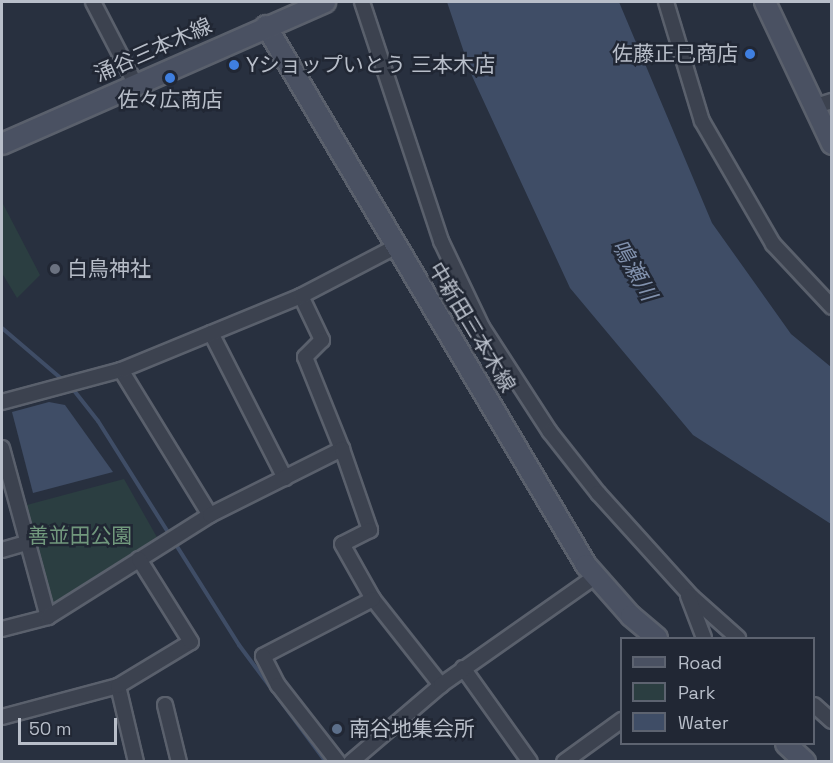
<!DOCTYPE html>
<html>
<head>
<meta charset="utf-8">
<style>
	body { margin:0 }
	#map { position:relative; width:833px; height:763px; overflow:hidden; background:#28303f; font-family:"Space Grotesk","Noto Sans JP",sans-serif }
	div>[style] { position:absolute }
	.green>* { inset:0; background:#2b3e41 }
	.water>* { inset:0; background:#3f4d66 }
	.stream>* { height:4px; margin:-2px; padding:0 2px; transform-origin:2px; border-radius:2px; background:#3f4d66 }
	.roads { filter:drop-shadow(2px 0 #5a606c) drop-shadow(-2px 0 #5a606c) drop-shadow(0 2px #5a606c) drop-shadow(0 -2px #5a606c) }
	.minor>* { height:14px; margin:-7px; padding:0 7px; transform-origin:7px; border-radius:7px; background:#3c424f }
	.secondary>* { height:20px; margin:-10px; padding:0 10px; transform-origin:10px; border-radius:10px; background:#4a5162 }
	.dots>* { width:16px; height:16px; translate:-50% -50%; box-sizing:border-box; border:3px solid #212734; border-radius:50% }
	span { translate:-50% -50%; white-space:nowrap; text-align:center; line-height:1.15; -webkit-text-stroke:5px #212734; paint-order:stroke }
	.street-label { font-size:21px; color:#b8bec9 }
	.poi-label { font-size:21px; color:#b8bec9 }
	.right { translate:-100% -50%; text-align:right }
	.left { translate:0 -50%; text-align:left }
	.park-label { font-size:21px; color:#71987d }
	.water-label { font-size:22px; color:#8292ae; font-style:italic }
	.frame { position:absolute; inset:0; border:3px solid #b8bec9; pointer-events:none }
	.legend { position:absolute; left:620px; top:637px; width:195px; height:108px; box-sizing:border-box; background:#212734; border:2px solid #5d6370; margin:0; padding:8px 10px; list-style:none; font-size:18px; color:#b8bec9 }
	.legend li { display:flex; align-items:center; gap:12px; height:30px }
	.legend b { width:30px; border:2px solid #5d6370 }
	.scale { position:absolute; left:18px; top:718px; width:99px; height:27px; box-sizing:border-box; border:3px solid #b8bec9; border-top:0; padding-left:8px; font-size:18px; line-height:21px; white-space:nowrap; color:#b8bec9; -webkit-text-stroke:4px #212734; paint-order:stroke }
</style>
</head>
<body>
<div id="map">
	<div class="green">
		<i style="clip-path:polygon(2px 202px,40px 275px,17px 298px,2px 273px)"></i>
		<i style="clip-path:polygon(124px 479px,158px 539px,51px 605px,23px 506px)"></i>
	</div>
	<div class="water">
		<i style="clip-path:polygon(447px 2px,619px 2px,712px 223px,791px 334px,831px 367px,831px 524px,693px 435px,570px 288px,472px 76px)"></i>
		<i style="clip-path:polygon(49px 402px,65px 405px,113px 472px,33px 493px,12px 412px)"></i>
	</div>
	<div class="stream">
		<i style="left:2px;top:328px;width:82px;rotate:40.5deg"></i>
		<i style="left:72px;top:388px;width:42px;rotate:51.8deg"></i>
		<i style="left:98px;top:421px;width:265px;rotate:57.8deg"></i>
		<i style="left:239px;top:645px;width:146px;rotate:53.4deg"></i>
	</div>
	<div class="roads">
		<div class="minor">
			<i style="left:93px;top:2px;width:93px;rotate:62.6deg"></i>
			<i style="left:362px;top:2px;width:252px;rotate:71.7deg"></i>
			<i style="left:441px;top:241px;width:95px;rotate:64.5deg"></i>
			<i style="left:482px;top:327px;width:125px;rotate:57.1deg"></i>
			<i style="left:550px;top:432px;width:78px;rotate:51.8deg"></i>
			<i style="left:598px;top:493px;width:140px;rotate:47.9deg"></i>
			<i style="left:692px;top:597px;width:62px;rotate:41.7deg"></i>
			<i style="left:666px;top:2px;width:124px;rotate:73.2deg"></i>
			<i style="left:702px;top:121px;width:142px;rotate:60deg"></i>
			<i style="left:773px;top:244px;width:86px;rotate:46.9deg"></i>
			<i style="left:813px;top:107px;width:20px;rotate:-18deg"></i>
			<i style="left:301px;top:296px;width:49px;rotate:64.5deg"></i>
			<i style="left:322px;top:340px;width:24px;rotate:135deg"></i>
			<i style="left:305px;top:357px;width:99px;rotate:68.1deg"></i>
			<i style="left:211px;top:333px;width:163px;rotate:63deg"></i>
			<i style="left:121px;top:370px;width:170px;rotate:58.5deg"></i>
			<i style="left:2px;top:402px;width:123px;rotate:-15.1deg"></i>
			<i style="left:121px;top:370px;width:195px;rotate:-22.3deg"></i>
			<i style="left:301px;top:296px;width:106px;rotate:-27.5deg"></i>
			<i style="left:2px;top:448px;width:175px;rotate:74.8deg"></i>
			<i style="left:2px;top:550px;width:26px;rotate:-16deg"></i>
			<i style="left:688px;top:596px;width:45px;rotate:69.1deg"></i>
			<i style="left:373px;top:599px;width:110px;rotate:51.7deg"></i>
			<i style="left:2px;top:629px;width:48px;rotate:-14.6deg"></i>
			<i style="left:48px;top:617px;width:191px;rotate:-32.2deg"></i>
			<i style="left:210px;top:515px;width:148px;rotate:-26.6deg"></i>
			<i style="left:342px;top:449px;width:86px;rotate:70.9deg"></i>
			<i style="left:370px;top:530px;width:31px;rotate:153deg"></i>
			<i style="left:342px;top:544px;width:63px;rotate:60.6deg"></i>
			<i style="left:373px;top:599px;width:124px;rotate:152.6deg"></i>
			<i style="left:263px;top:656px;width:33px;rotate:63deg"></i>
			<i style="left:278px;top:685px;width:98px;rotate:52.1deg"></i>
			<i style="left:463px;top:668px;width:115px;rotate:54.5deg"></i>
			<i style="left:165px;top:705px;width:59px;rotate:76.2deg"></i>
			<i style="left:814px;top:705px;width:24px;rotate:42deg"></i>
			<i style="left:2px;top:717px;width:120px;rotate:-15deg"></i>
			<i style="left:136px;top:762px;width:78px;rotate:-103.3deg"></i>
			<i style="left:118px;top:686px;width:85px;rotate:-31.1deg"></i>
			<i style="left:191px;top:642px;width:98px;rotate:-122.1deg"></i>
			<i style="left:351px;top:762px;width:118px;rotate:-40.5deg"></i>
			<i style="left:441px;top:685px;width:189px;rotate:-35.1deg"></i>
			<i style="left:564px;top:762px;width:72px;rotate:-35.9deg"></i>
		</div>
		<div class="secondary">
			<i style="left:765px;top:2px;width:157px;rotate:64.7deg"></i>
			<i style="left:266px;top:26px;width:627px;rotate:59.3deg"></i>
			<i style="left:586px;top:565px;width:68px;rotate:48.6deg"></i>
			<i style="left:631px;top:616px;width:34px;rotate:40deg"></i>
			<i style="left:2px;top:144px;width:353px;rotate:-23.7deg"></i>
			<i style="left:786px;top:744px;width:26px;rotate:43deg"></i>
		</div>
	</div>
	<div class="dots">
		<i style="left:750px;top:54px;background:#3f7fe0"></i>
		<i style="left:234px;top:65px;background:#3f7fe0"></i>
		<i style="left:170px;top:78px;background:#3f7fe0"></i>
		<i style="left:55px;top:269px;background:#6b7280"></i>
		<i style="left:337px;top:729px;background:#5c6f8a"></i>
	</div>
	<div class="street-label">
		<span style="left:153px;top:50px;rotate:-24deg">涌谷三本木線</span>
		<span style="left:472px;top:327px;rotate:59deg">中新田三本木線</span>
	</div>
	<div class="poi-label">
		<span class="right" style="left:738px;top:54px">佐藤正巳商店</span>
		<span class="left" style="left:246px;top:65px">Yショップいとう 三本木店</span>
		<span style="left:170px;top:100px">佐々広商店</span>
		<span class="left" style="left:67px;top:269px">白鳥神社</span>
		<span class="left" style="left:349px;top:729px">南谷地集会所</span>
	</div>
	<div class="park-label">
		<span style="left:80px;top:536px">善並田公園</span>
	</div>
	<div class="water-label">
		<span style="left:634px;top:270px;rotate:60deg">鳴瀬川</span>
	</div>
	<div class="frame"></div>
	<ul class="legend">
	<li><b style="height:8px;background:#4a5162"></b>Road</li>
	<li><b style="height:16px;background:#2b3e41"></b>Park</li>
	<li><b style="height:16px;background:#3f4d66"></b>Water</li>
	</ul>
	<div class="scale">50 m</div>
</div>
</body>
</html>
